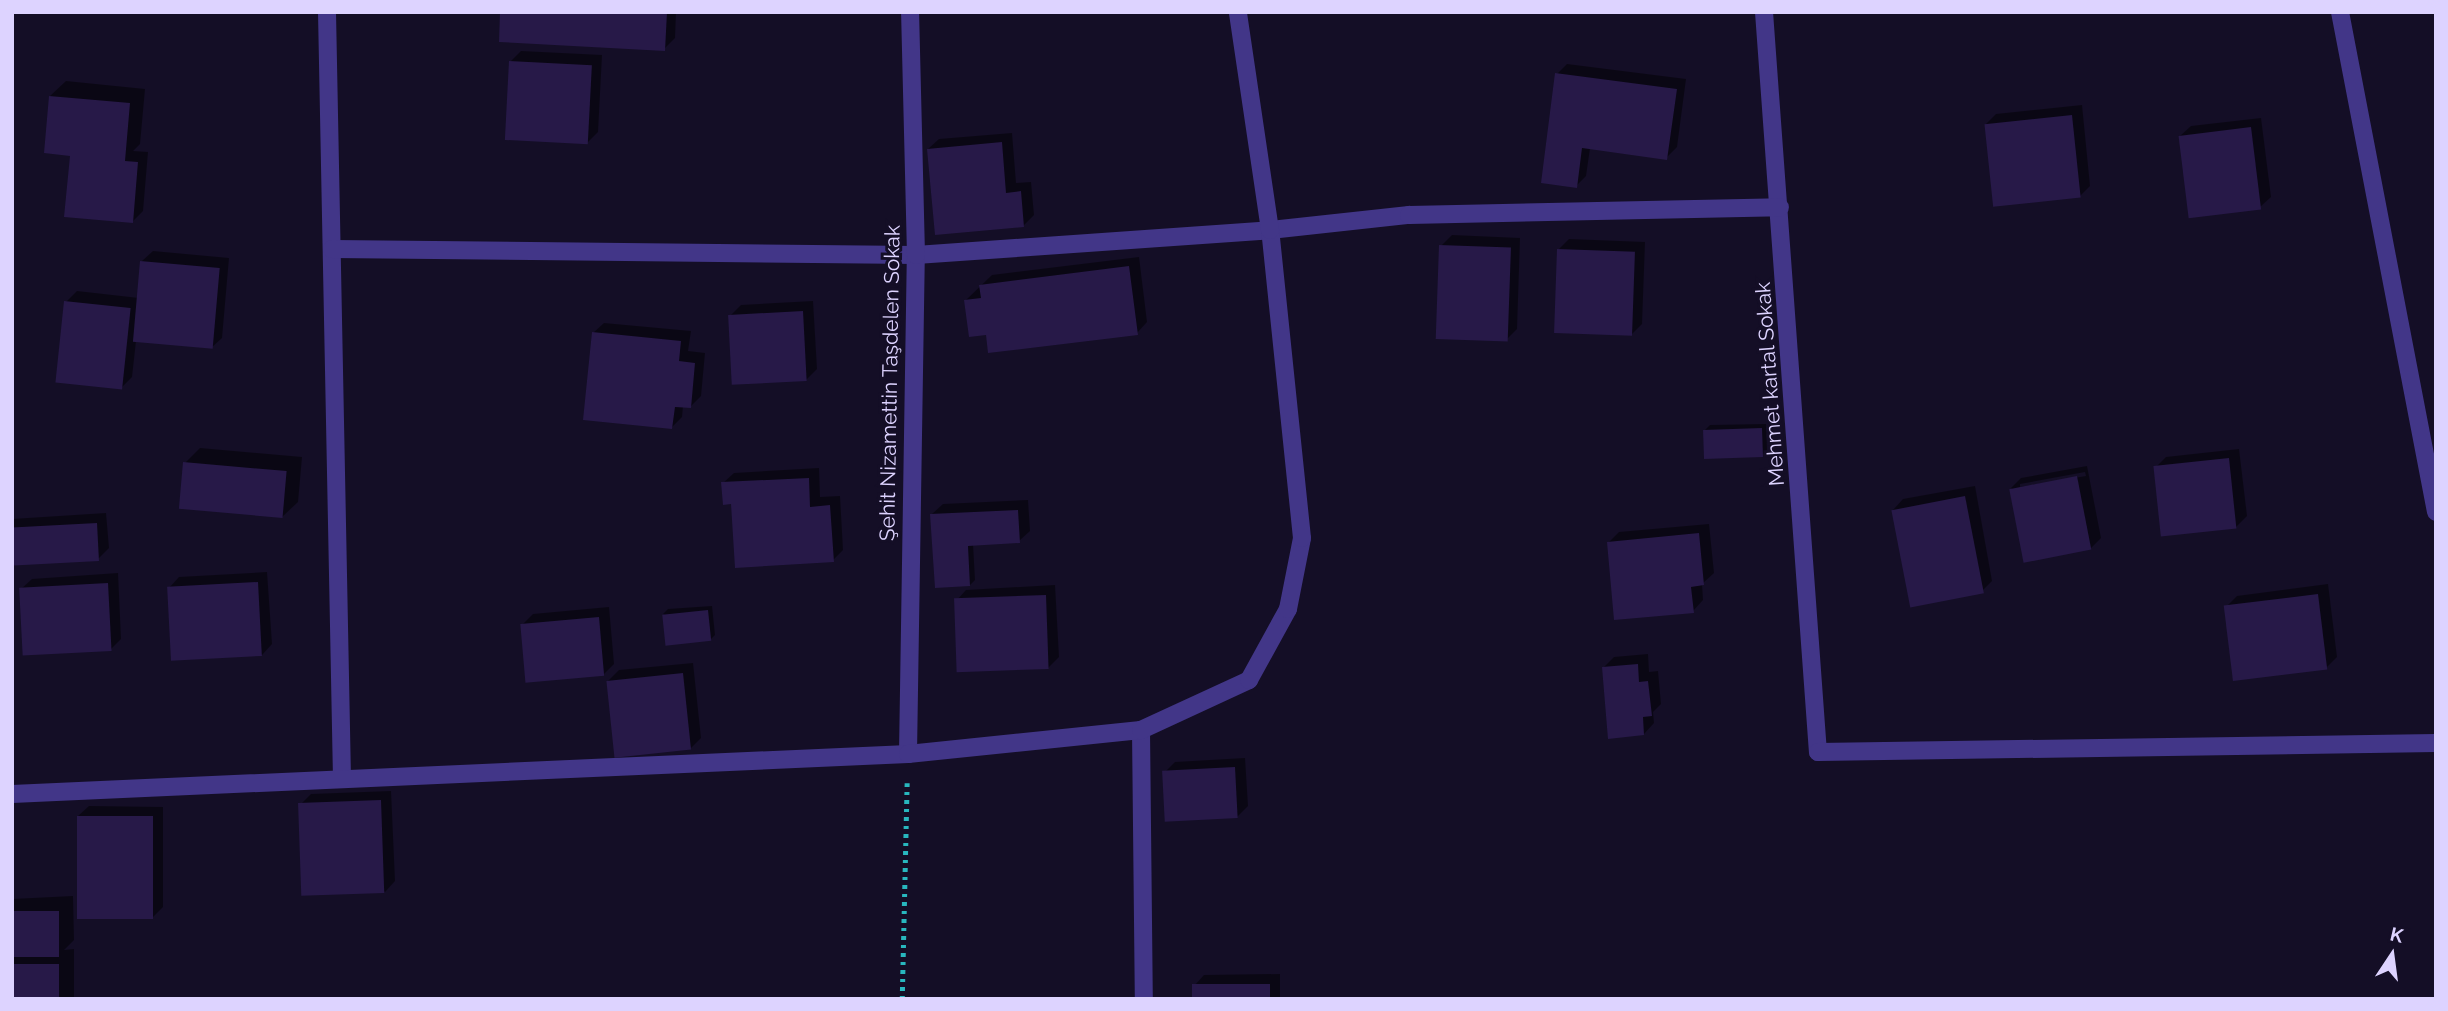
<!DOCTYPE html>
<html>
<head>
<meta charset="utf-8">
<style>
	body { margin:0 }
	#map { position:relative; width:2448px; height:1011px; overflow:hidden; background:#140e26; font-family:Raleway,sans-serif }
	div>[style] { position:absolute }
	.shadow>* { inset:0; background:#0007 }
	.building>* { inset:0; background:#271948; transform-origin:0 0 }
	.path>* { height:4.5px; margin-top:-2.25px; transform-origin:0; background:repeating-linear-gradient(90deg,#28b7be 0 3.5px,transparent 0 8.5px) }
	.minor>* { height:18px; margin:-9px; padding:0 9px; transform-origin:9px; border-radius:9px; background:#423688 }
	span { translate:-50% -50%; white-space:nowrap; text-align:center; line-height:1.15; -webkit-text-stroke:6px #140e26; paint-order:stroke }
	.street-label { font-size:21px; color:#ddd3ff }
	.frame { position:absolute; inset:0; border:14px solid #ddd3ff; pointer-events:none }
	.north { position:absolute; left:2357px; top:920px; width:70px; height:70px; -webkit-text-stroke:5px #140e26; paint-order:stroke; rotate:13deg; font-size:19px; font-weight:700; line-height:28px; text-align:center; color:#ddd3ff }
	.north::after { content:''; display:block; margin:auto; width:24px; height:32px; background:#ddd3ff; clip-path:polygon(50% 0,100% 100%,50% 72%,0 100%) }
</style>
</head>
<body>
<div id="map">
	<div class="shadow">
		<i style="clip-path:polygon(502px 12px,676px 12px,675px 38px,664px 49px)"></i>
		<i style="clip-path:polygon(521px 51px,602px 55px,598px 132px,587px 143px,510px 62px)"></i>
		<i style="clip-path:polygon(1567px 64px,1686px 79px,1677px 147px,1666px 158px,1590px 148px,1586px 176px,1576px 186px,1557px 74px)"></i>
		<i style="clip-path:polygon(66px 81px,145px 89px,140px 144px,133px 151px,148px 152px,143px 211px,132px 222px,74px 154px,50px 96px)"></i>
		<i style="clip-path:polygon(2082px 105px,2090px 186px,2079px 197px,1986px 124px,1996px 114px)"></i>
		<i style="clip-path:polygon(2261px 118px,2271px 197px,2260px 207px,2180px 136px,2191px 126px)"></i>
		<i style="clip-path:polygon(1012px 133px,1016px 183px,1031px 182px,1034px 215px,1023px 226px,928px 149px,939px 139px)"></i>
		<i style="clip-path:polygon(1452px 235px,1520px 238px,1517px 329px,1507px 339px,1441px 246px)"></i>
		<i style="clip-path:polygon(1569px 239px,1645px 242px,1642px 324px,1632px 334px,1558px 250px)"></i>
		<i style="clip-path:polygon(153px 251px,229px 258px,222px 338px,211px 348px,136px 341px,132px 377px,122px 387px,66px 302px,77px 291px,139px 298px,142px 261px)"></i>
		<i style="clip-path:polygon(1139px 257px,1147px 322px,1137px 333px,987px 333px,966px 300px,992px 275px)"></i>
		<i style="clip-path:polygon(813px 301px,817px 369px,806px 380px,730px 316px,741px 305px)"></i>
		<i style="clip-path:polygon(604px 323px,691px 331px,688px 351px,705px 353px,701px 396px,690px 407px,683px 406px,682px 417px,672px 427px,593px 333px)"></i>
		<i style="clip-path:polygon(1766px 424px,1767px 450px,1762px 455px,1705px 430px,1710px 425px)"></i>
		<i style="clip-path:polygon(200px 448px,302px 457px,298px 502px,282px 517px,185px 463px)"></i>
		<i style="clip-path:polygon(2239px 449px,2247px 516px,2236px 527px,2156px 467px,2166px 457px)"></i>
		<i style="clip-path:polygon(evenodd,2087px 466px,2101px 538px,2090px 549px,2011px 488px,2021px 478px,2087px 466px,2085px 472px,2086px 476px,2020px 487px,2020px 484px,2085px 472px)"></i>
		<i style="clip-path:polygon(819px 468px,820px 497px,840px 496px,843px 550px,833px 560px,733px 503px,723px 483px,734px 473px)"></i>
		<i style="clip-path:polygon(1975px 486px,1992px 581px,1982px 591px,1893px 510px,1903px 499px)"></i>
		<i style="clip-path:polygon(1028px 500px,1030px 531px,1019px 541px,973px 544px,975px 580px,970px 585px,932px 514px,943px 504px)"></i>
		<i style="clip-path:polygon(106px 513px,109px 548px,98px 559px,12px 564px,12px 519px)"></i>
		<i style="clip-path:polygon(1709px 524px,1714px 573px,1702px 584px,1703px 600px,1693px 611px,1609px 542px,1619px 532px)"></i>
		<i style="clip-path:polygon(267px 572px,272px 644px,262px 655px,169px 588px,179px 577px)"></i>
		<i style="clip-path:polygon(118px 573px,121px 639px,111px 649px,21px 589px,32px 579px)"></i>
		<i style="clip-path:polygon(2328px 584px,2337px 657px,2327px 667px,2226px 607px,2237px 596px)"></i>
		<i style="clip-path:polygon(1055px 585px,1059px 657px,1048px 668px,956px 601px,966px 590px)"></i>
		<i style="clip-path:polygon(712px 606px,715px 635px,710px 640px,663px 614px,668px 609px)"></i>
		<i style="clip-path:polygon(609px 607px,614px 664px,604px 674px,522px 625px,533px 614px)"></i>
		<i style="clip-path:polygon(1648px 654px,1649px 672px,1658px 671px,1661px 704px,1653px 712px,1654px 723px,1644px 734px,1603px 668px,1614px 657px)"></i>
		<i style="clip-path:polygon(693px 663px,701px 738px,690px 749px,608px 681px,619px 670px)"></i>
		<i style="clip-path:polygon(1245px 758px,1248px 806px,1237px 817px,1164px 773px,1175px 762px)"></i>
		<i style="clip-path:polygon(391px 791px,395px 881px,385px 892px,300px 805px,311px 794px)"></i>
		<i style="clip-path:polygon(89px 806px,163px 807px,163px 907px,152px 918px,78px 816px)"></i>
		<i style="clip-path:polygon(73px 896px,74px 940px,64px 950px,74px 949px,74px 999px,12px 999px,12px 899px)"></i>
		<i style="clip-path:polygon(1280px 974px,1280px 999px,1194px 999px,1194px 986px,1204px 975px)"></i>
	</div>
	<div class="building">
		<i style="clip-path:polygon(500px 12px,667px 12px,665px 51px,499px 42px)"></i>
		<i style="left:509px;top:61px;width:83px;height:79px;rotate:3deg"></i>
		<i style="clip-path:polygon(1555px 73px,1677px 89px,1667px 160px,1582px 148px,1577px 188px,1541px 183px)"></i>
		<i style="clip-path:polygon(49px 96px,130px 103px,125px 161px,138px 162px,133px 223px,64px 217px,70px 156px,44px 153px)"></i>
		<i style="left:2072px;top:115px;width:83px;height:88px;rotate:84deg"></i>
		<i style="left:2251px;top:127px;width:83px;height:73px;rotate:83deg"></i>
		<i style="clip-path:polygon(1002px 142px,1006px 193px,1021px 191px,1024px 227px,935px 235px,927px 149px)"></i>
		<i style="left:1439px;top:245px;width:72px;height:94px;rotate:2deg"></i>
		<i style="left:1557px;top:249px;width:78px;height:84px;rotate:2deg"></i>
		<i style="left:140px;top:261px;width:80px;height:81px;rotate:5deg"></i>
		<i style="clip-path:polygon(1129px 266px,1138px 335px,988px 353px,986px 335px,969px 337px,964px 300px,981px 298px,979px 285px)"></i>
		<i style="left:64px;top:301px;width:67px;height:82px;rotate:6deg"></i>
		<i style="left:803px;top:311px;width:70px;height:75px;rotate:87deg"></i>
		<i style="clip-path:polygon(592px 332px,681px 341px,679px 361px,695px 363px,691px 408px,675px 407px,672px 429px,583px 420px)"></i>
		<i style="left:1762px;top:428px;width:29px;height:59px;rotate:88deg"></i>
		<i style="left:2229px;top:458px;width:71px;height:76px;rotate:84deg"></i>
		<i style="left:183px;top:462px;width:104px;height:47px;rotate:5deg"></i>
		<i style="left:2077px;top:476px;width:75px;height:69px;rotate:79deg"></i>
		<i style="clip-path:polygon(809px 478px,810px 507px,830px 505px,834px 562px,735px 568px,731px 504px,723px 505px,721px 482px)"></i>
		<i style="left:1965px;top:496px;width:99px;height:75px;rotate:79deg"></i>
		<i style="clip-path:polygon(1018px 510px,1020px 543px,968px 546px,970px 586px,935px 588px,930px 514px)"></i>
		<i style="left:97px;top:523px;width:38px;height:85px;rotate:87deg"></i>
		<i style="clip-path:polygon(1699px 533px,1704px 585px,1691px 587px,1694px 613px,1614px 620px,1607px 542px)"></i>
		<i style="left:258px;top:582px;width:74px;height:91px;rotate:87deg"></i>
		<i style="left:108px;top:583px;width:68px;height:89px;rotate:87deg"></i>
		<i style="left:2318px;top:594px;width:76px;height:95px;rotate:83deg"></i>
		<i style="left:1046px;top:595px;width:74px;height:92px;rotate:88deg"></i>
		<i style="left:708px;top:610px;width:31px;height:46px;rotate:84deg"></i>
		<i style="left:599px;top:617px;width:59px;height:79px;rotate:85deg"></i>
		<i style="clip-path:polygon(1638px 664px,1639px 682px,1648px 681px,1652px 716px,1643px 717px,1644px 735px,1608px 739px,1602px 667px)"></i>
		<i style="left:683px;top:673px;width:77px;height:77px;rotate:84deg"></i>
		<i style="left:1235px;top:767px;width:51px;height:73px;rotate:87deg"></i>
		<i style="left:381px;top:800px;width:93px;height:83px;rotate:88deg"></i>
		<i style="left:77px;top:816px;width:76px;height:103px"></i>
		<i style="left:12px;top:911px;width:47px;height:46px"></i>
		<i style="left:59px;top:964px;width:35px;height:47px;rotate:90deg"></i>
		<i style="left:1270px;top:984px;width:15px;height:78px;rotate:90deg"></i>
	</div>
	<div class="path">
		<i style="left:902px;top:999px;width:216px;rotate:-88.7deg"></i>
	</div>
	<div class="minor">
		<i style="left:327px;top:12px;width:765px;rotate:88.88deg"></i>
		<i style="left:1764px;top:12px;width:742px;rotate:85.83deg"></i>
		<i style="left:1818px;top:752px;width:618px;rotate:-0.83deg"></i>
		<i style="left:2340px;top:12px;width:509px;rotate:79.13deg"></i>
		<i style="left:332px;top:249px;width:584px;rotate:0.59deg"></i>
		<i style="left:916px;top:255px;width:355px;rotate:-4deg"></i>
		<i style="left:1270px;top:230px;width:140px;rotate:-6.2deg"></i>
		<i style="left:1409px;top:215px;width:371px;rotate:-1.2deg"></i>
		<i style="left:1141px;top:730px;width:269px;rotate:89.4deg"></i>
		<i style="left:908px;top:754px;width:499px;rotate:-89.1deg"></i>
		<i style="left:916px;top:255px;width:243px;rotate:-91.4deg"></i>
		<i style="left:12px;top:794px;width:897px;rotate:-2.56deg"></i>
		<i style="left:908px;top:754px;width:234px;rotate:-5.9deg"></i>
		<i style="left:1141px;top:730px;width:119px;rotate:-24.8deg"></i>
		<i style="left:1249px;top:680px;width:81px;rotate:-61.2deg"></i>
		<i style="left:1288px;top:609px;width:72px;rotate:-78.8deg"></i>
		<i style="left:1302px;top:538px;width:310px;rotate:-95.9deg"></i>
		<i style="left:1270px;top:230px;width:220px;rotate:-98.4deg"></i>
	</div>
	<div class="street-label">
		<span style="left:890px;top:383px;rotate:-89deg">Şehit Nizamettin Taşdelen Sokak</span>
		<span style="left:1770px;top:384px;rotate:-94deg">Mehmet kartal Sokak</span>
	</div>
	<div class="frame"></div>
	<div class="north">K</div>
</div>
</body>
</html>
